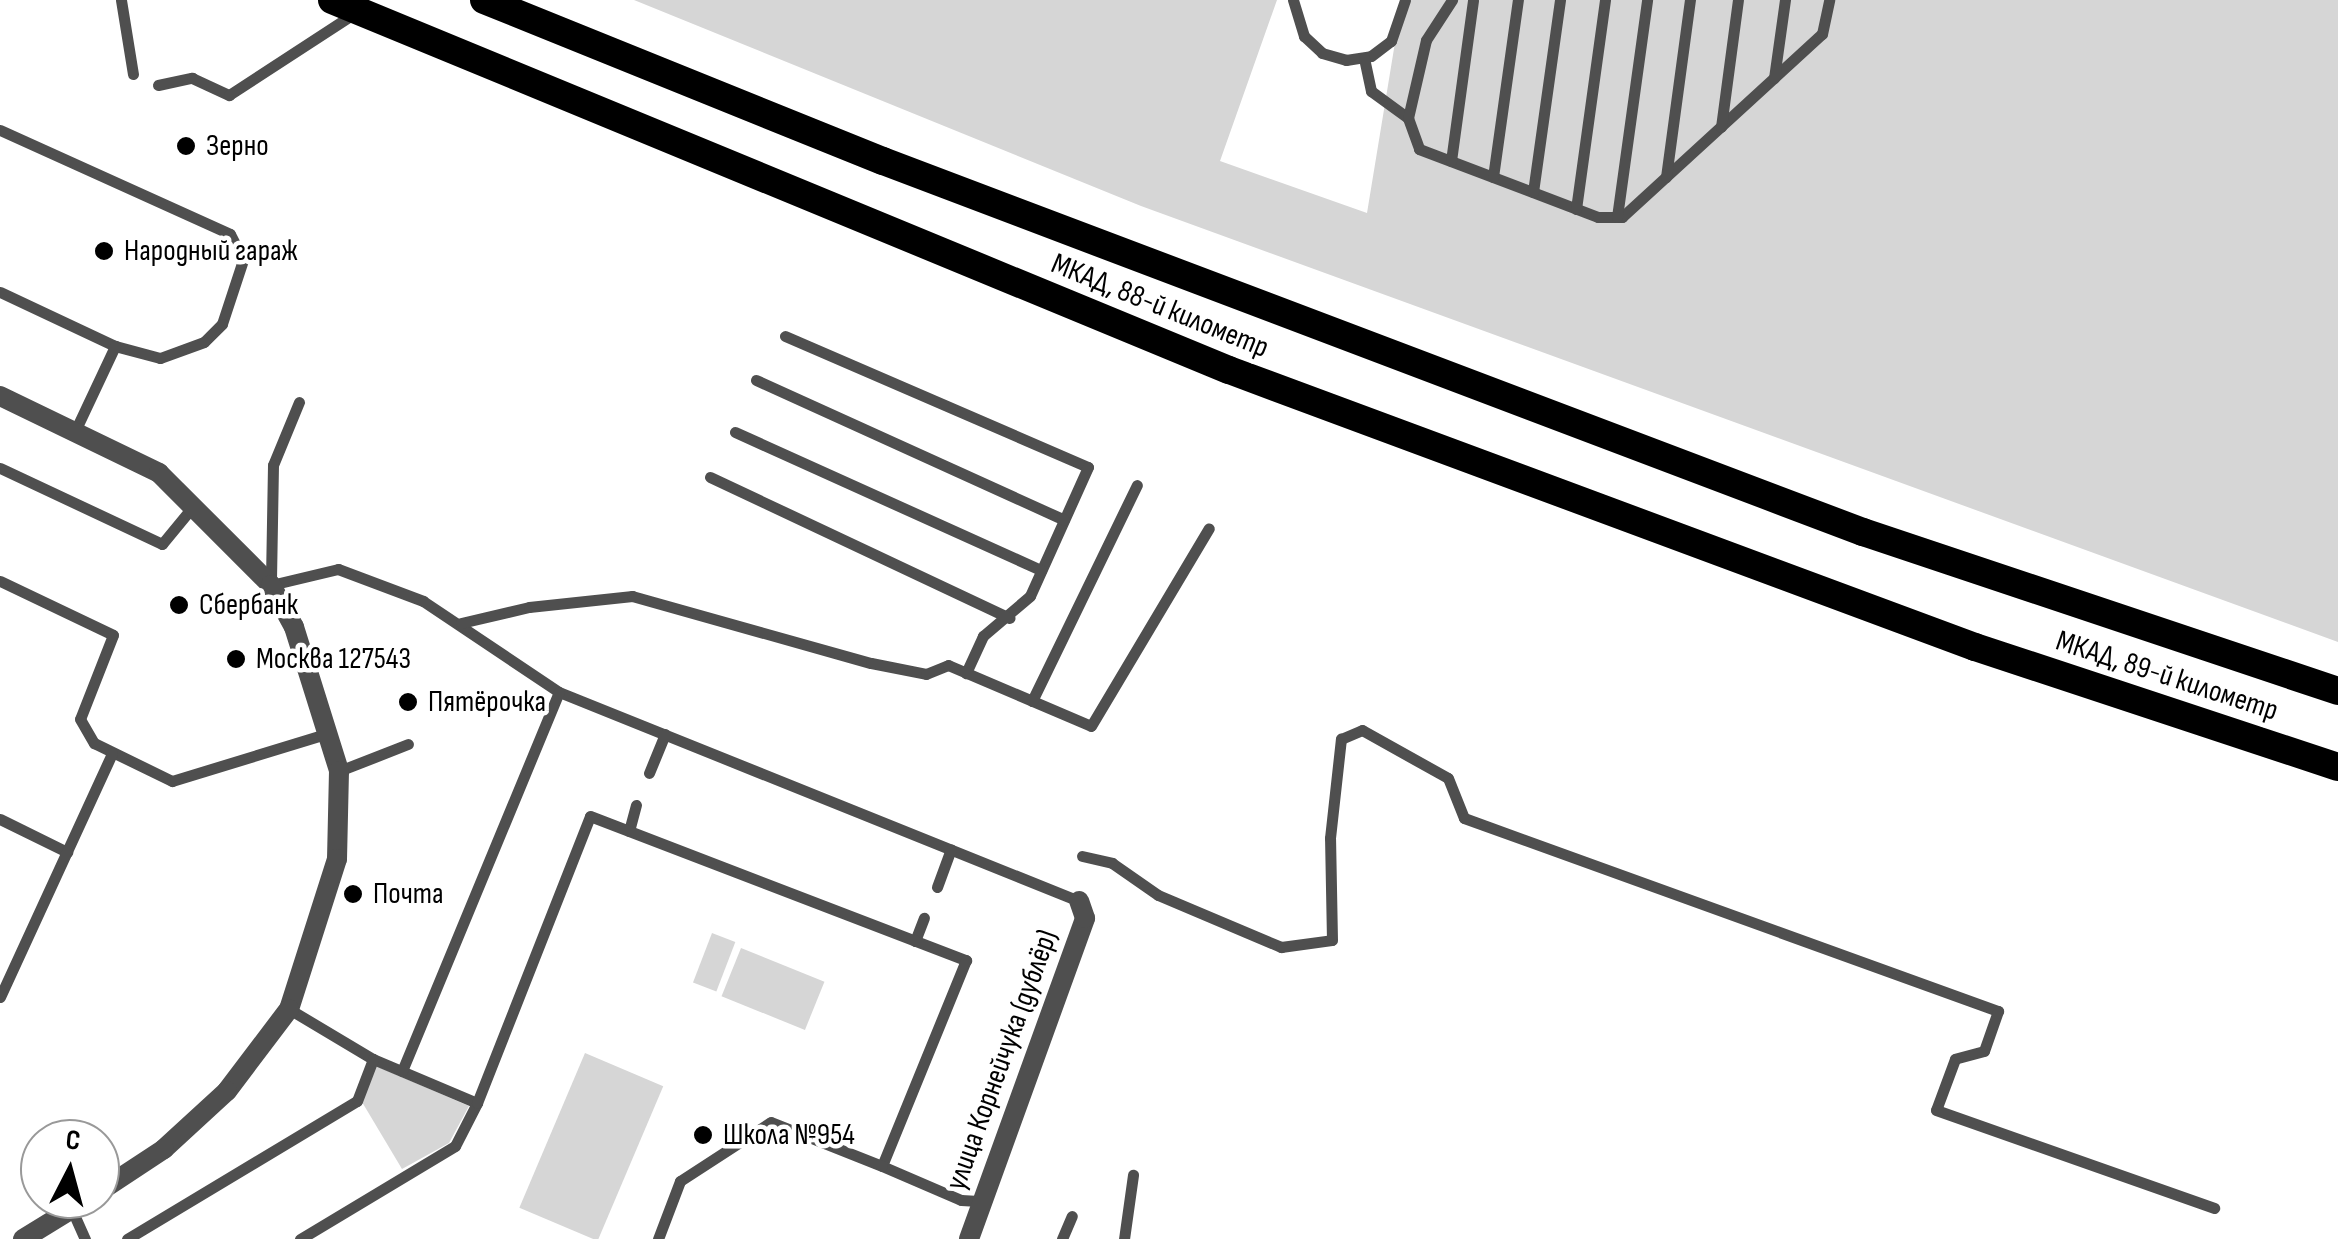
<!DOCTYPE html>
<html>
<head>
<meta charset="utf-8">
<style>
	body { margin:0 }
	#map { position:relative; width:2338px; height:1239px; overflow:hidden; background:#fff; font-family:"Sofia Sans Condensed",sans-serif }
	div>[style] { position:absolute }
	.green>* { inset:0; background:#d6d6d6; transform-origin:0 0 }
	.service>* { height:11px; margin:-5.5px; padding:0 5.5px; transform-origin:5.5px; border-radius:5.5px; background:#4f4f4f }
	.minor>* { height:20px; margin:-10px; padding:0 10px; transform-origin:10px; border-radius:10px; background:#4f4f4f }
	.tertiary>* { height:20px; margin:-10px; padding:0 10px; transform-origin:10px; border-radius:10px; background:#4f4f4f }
	.trunk>* { height:28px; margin:-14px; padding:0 14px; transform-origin:14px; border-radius:14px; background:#000 }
	.dots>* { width:28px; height:28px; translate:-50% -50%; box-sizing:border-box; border:5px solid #fff; border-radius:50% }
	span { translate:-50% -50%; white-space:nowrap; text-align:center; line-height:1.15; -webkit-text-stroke:9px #fff; paint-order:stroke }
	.poi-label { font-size:30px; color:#000 }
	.left { translate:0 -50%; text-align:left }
	.street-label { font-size:30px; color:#000 }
	.north { position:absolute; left:20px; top:1119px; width:100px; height:100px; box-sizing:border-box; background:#fff; border:2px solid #999; border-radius:50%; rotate:6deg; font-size:28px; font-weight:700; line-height:40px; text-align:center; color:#000 }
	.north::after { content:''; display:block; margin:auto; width:35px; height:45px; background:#000; clip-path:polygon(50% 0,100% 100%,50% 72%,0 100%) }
</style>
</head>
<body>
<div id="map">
	<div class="green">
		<i style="clip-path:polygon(634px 0,1277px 0,1220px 161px,1367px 213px,1402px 0,2338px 0,2338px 642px,1141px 206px)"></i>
		<i style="left:712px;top:933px;width:25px;height:53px;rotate:21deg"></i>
		<i style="left:741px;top:948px;width:90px;height:52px;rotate:22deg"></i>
		<i style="left:585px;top:1053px;width:85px;height:168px;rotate:23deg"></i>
		<i style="clip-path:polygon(376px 1066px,469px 1106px,449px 1143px,402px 1169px,362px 1102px)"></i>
	</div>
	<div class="service">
		<i style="left:121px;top:0;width:75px;rotate:80.8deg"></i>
		<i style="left:1293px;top:0;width:38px;rotate:73deg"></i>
		<i style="left:1304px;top:36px;width:25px;rotate:43deg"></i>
		<i style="left:1322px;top:53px;width:25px;rotate:16deg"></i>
		<i style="left:1346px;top:60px;width:25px;rotate:-9deg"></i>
		<i style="left:1371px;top:56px;width:25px;rotate:-37deg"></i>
		<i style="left:1391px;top:41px;width:43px;rotate:-71.1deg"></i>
		<i style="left:1364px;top:58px;width:34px;rotate:78deg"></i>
		<i style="left:1371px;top:91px;width:46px;rotate:36.1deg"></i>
		<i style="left:1408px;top:118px;width:33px;rotate:70deg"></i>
		<i style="left:1419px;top:149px;width:191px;rotate:20.8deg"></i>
		<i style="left:1598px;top:217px;width:24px"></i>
		<i style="left:1622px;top:217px;width:271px;rotate:-42.5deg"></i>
		<i style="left:1822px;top:34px;width:35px;rotate:-78deg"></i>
		<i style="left:1774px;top:78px;width:79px;rotate:-82deg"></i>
		<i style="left:158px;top:85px;width:35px;rotate:-12deg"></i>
		<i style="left:192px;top:78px;width:41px;rotate:24.7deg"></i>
		<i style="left:229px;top:95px;width:150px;rotate:-33.1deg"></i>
		<i style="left:1408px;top:118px;width:80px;rotate:-77deg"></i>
		<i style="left:1426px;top:40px;width:48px;rotate:-57deg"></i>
		<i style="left:1721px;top:127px;width:128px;rotate:-82.4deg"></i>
		<i style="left:0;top:130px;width:252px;rotate:24.3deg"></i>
		<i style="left:230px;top:234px;width:29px;rotate:63deg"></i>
		<i style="left:243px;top:260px;width:67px;rotate:108.2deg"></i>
		<i style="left:222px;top:324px;width:25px;rotate:135deg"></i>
		<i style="left:204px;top:342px;width:47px;rotate:160deg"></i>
		<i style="left:160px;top:358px;width:47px;rotate:-165.1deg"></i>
		<i style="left:115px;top:346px;width:127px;rotate:-154.8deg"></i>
		<i style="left:1451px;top:161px;width:162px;rotate:-82.2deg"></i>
		<i style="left:1493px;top:177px;width:179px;rotate:-82deg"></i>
		<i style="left:1666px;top:177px;width:179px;rotate:-82.3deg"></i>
		<i style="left:1533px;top:192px;width:194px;rotate:-82deg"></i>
		<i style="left:1576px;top:209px;width:211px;rotate:-82.1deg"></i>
		<i style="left:1617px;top:217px;width:219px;rotate:-82.1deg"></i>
		<i style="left:785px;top:336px;width:330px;rotate:23.4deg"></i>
		<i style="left:1088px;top:467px;width:141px;rotate:114.2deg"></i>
		<i style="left:1030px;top:596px;width:62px;rotate:139.6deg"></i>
		<i style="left:983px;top:636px;width:41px;rotate:114.7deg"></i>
		<i style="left:756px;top:380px;width:338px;rotate:24.4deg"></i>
		<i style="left:299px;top:402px;width:68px;rotate:112.4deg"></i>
		<i style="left:273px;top:465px;width:120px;rotate:91deg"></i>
		<i style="left:271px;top:585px;width:69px;rotate:-13.4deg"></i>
		<i style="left:338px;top:569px;width:91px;rotate:20.6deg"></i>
		<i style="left:423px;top:601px;width:164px;rotate:33.8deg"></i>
		<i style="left:559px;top:692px;width:560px;rotate:21.9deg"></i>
		<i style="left:76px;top:429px;width:92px;rotate:-64.8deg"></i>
		<i style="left:735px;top:432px;width:336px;rotate:24.3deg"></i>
		<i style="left:0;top:468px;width:179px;rotate:25.1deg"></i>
		<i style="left:162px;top:544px;width:52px;rotate:-50.5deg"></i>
		<i style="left:710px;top:477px;width:331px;rotate:25.2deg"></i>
		<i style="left:0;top:581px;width:125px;rotate:25.5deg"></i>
		<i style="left:113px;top:635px;width:90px;rotate:111.4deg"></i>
		<i style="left:80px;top:719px;width:28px;rotate:60deg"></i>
		<i style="left:94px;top:743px;width:87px;rotate:26deg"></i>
		<i style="left:172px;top:781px;width:164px;rotate:-17deg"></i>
		<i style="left:461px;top:623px;width:70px;rotate:-13.2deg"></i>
		<i style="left:529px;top:607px;width:104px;rotate:-6.1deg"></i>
		<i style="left:632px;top:596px;width:248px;rotate:15.7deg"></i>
		<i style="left:871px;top:663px;width:56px;rotate:11.3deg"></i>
		<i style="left:926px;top:674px;width:24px;rotate:-22deg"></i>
		<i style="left:948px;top:665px;width:155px;rotate:23.1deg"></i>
		<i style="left:1091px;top:726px;width:230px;rotate:-59.2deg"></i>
		<i style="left:1032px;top:701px;width:240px;rotate:-64.1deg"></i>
		<i style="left:339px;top:771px;width:74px;rotate:-21.4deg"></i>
		<i style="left:649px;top:773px;width:42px;rotate:-67.7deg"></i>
		<i style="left:0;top:819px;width:75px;rotate:26.2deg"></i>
		<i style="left:629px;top:831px;width:27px;rotate:-75deg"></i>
		<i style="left:1082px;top:856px;width:31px;rotate:13deg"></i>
		<i style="left:1112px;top:863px;width:56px;rotate:34.8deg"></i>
		<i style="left:1158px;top:895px;width:134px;rotate:22.9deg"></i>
		<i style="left:1281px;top:947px;width:51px;rotate:-7.8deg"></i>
		<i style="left:1332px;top:940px;width:102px;rotate:-91.1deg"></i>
		<i style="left:1330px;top:838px;width:100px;rotate:-83.7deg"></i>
		<i style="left:1341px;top:739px;width:23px;rotate:-23deg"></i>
		<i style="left:1362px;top:730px;width:98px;rotate:29.2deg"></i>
		<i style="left:1448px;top:778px;width:43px;rotate:68.2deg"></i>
		<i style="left:1464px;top:818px;width:568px;rotate:19.87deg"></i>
		<i style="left:1998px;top:1011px;width:42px;rotate:109.3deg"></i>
		<i style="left:1984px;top:1051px;width:30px;rotate:165deg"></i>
		<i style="left:1955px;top:1059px;width:54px;rotate:110.4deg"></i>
		<i style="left:1936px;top:1110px;width:295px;rotate:19.4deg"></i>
		<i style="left:937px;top:887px;width:40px;rotate:-69.8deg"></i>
		<i style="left:915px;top:941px;width:25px;rotate:-69deg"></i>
		<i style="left:0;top:997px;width:268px;rotate:-65.3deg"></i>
		<i style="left:289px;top:1009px;width:98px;rotate:30.8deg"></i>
		<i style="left:373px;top:1059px;width:113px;rotate:22.9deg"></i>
		<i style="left:477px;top:1103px;width:48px;rotate:117.1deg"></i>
		<i style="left:455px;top:1146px;width:181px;rotate:149deg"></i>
		<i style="left:402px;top:1071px;width:410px;rotate:-67.5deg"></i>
		<i style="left:477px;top:1103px;width:308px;rotate:-68.5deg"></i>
		<i style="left:590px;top:816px;width:403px;rotate:21deg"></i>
		<i style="left:966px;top:960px;width:222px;rotate:112.2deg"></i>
		<i style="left:882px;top:1166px;width:86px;rotate:23.3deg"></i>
		<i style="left:961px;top:1200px;width:22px;rotate:3deg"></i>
		<i style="left:72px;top:1210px;width:32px;rotate:66deg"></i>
		<i style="left:127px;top:1239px;width:268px;rotate:-31deg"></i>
		<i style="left:357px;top:1101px;width:45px;rotate:-69.1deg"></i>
		<i style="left:658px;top:1239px;width:62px;rotate:-69.2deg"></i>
		<i style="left:680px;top:1181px;width:108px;rotate:-33deg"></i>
		<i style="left:771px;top:1122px;width:119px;rotate:21.6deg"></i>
		<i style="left:1062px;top:1239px;width:25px;rotate:-67deg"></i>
		<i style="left:1124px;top:1239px;width:65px;rotate:-82deg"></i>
	</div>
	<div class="minor">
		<i style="left:969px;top:1239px;width:341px;rotate:-70.1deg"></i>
		<i style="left:1085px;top:918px;width:18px;rotate:-109deg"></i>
	</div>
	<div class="tertiary">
		<i style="left:0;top:396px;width:177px;rotate:25.8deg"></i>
		<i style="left:159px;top:473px;width:158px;rotate:45deg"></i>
		<i style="left:271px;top:585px;width:48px;rotate:61.3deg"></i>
		<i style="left:294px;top:627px;width:151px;rotate:72.6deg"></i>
		<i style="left:339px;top:771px;width:88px;rotate:91.3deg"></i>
		<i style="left:337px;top:859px;width:157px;rotate:107.7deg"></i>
		<i style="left:289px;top:1009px;width:103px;rotate:127.1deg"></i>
		<i style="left:227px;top:1091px;width:86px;rotate:137.4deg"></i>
		<i style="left:164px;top:1149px;width:77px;rotate:146.7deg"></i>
		<i style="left:23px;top:1239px;width:76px;rotate:-31.6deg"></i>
	</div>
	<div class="trunk">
		<i style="left:332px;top:0;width:970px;rotate:22.42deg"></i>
		<i style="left:1229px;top:370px;width:796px;rotate:20.37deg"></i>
		<i style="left:1975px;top:647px;width:382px;rotate:18.3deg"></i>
		<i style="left:484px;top:0;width:430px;rotate:22deg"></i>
		<i style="left:883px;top:161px;width:1048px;rotate:20.74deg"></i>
		<i style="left:1863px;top:532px;width:501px;rotate:18.51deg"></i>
	</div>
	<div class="dots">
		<i style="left:186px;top:146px;background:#000"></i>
		<i style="left:104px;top:251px;background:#000"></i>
		<i style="left:179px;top:605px;background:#000"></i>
		<i style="left:236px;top:659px;background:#000"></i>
		<i style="left:408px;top:702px;background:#000"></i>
		<i style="left:353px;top:894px;background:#000"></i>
		<i style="left:703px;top:1135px;background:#000"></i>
	</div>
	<div class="poi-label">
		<span class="left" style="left:206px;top:146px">Зерно</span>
		<span class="left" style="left:124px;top:251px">Народный гараж</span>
		<span class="left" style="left:199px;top:605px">Сбербанк</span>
		<span class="left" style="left:256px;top:659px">Москва 127543</span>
		<span class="left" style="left:428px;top:702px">Пятёрочка</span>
		<span class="left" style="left:373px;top:894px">Почта</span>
		<span class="left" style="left:723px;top:1135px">Школа №954</span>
	</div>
	<div class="street-label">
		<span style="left:1160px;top:306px;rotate:22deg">МКАД, 88-й километр</span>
		<span style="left:2167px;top:676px;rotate:18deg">МКАД, 89-й километр</span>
		<span style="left:1002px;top:1060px;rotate:-70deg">улица Корнейчука (дублёр)</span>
	</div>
	<div class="north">С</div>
</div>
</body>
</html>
